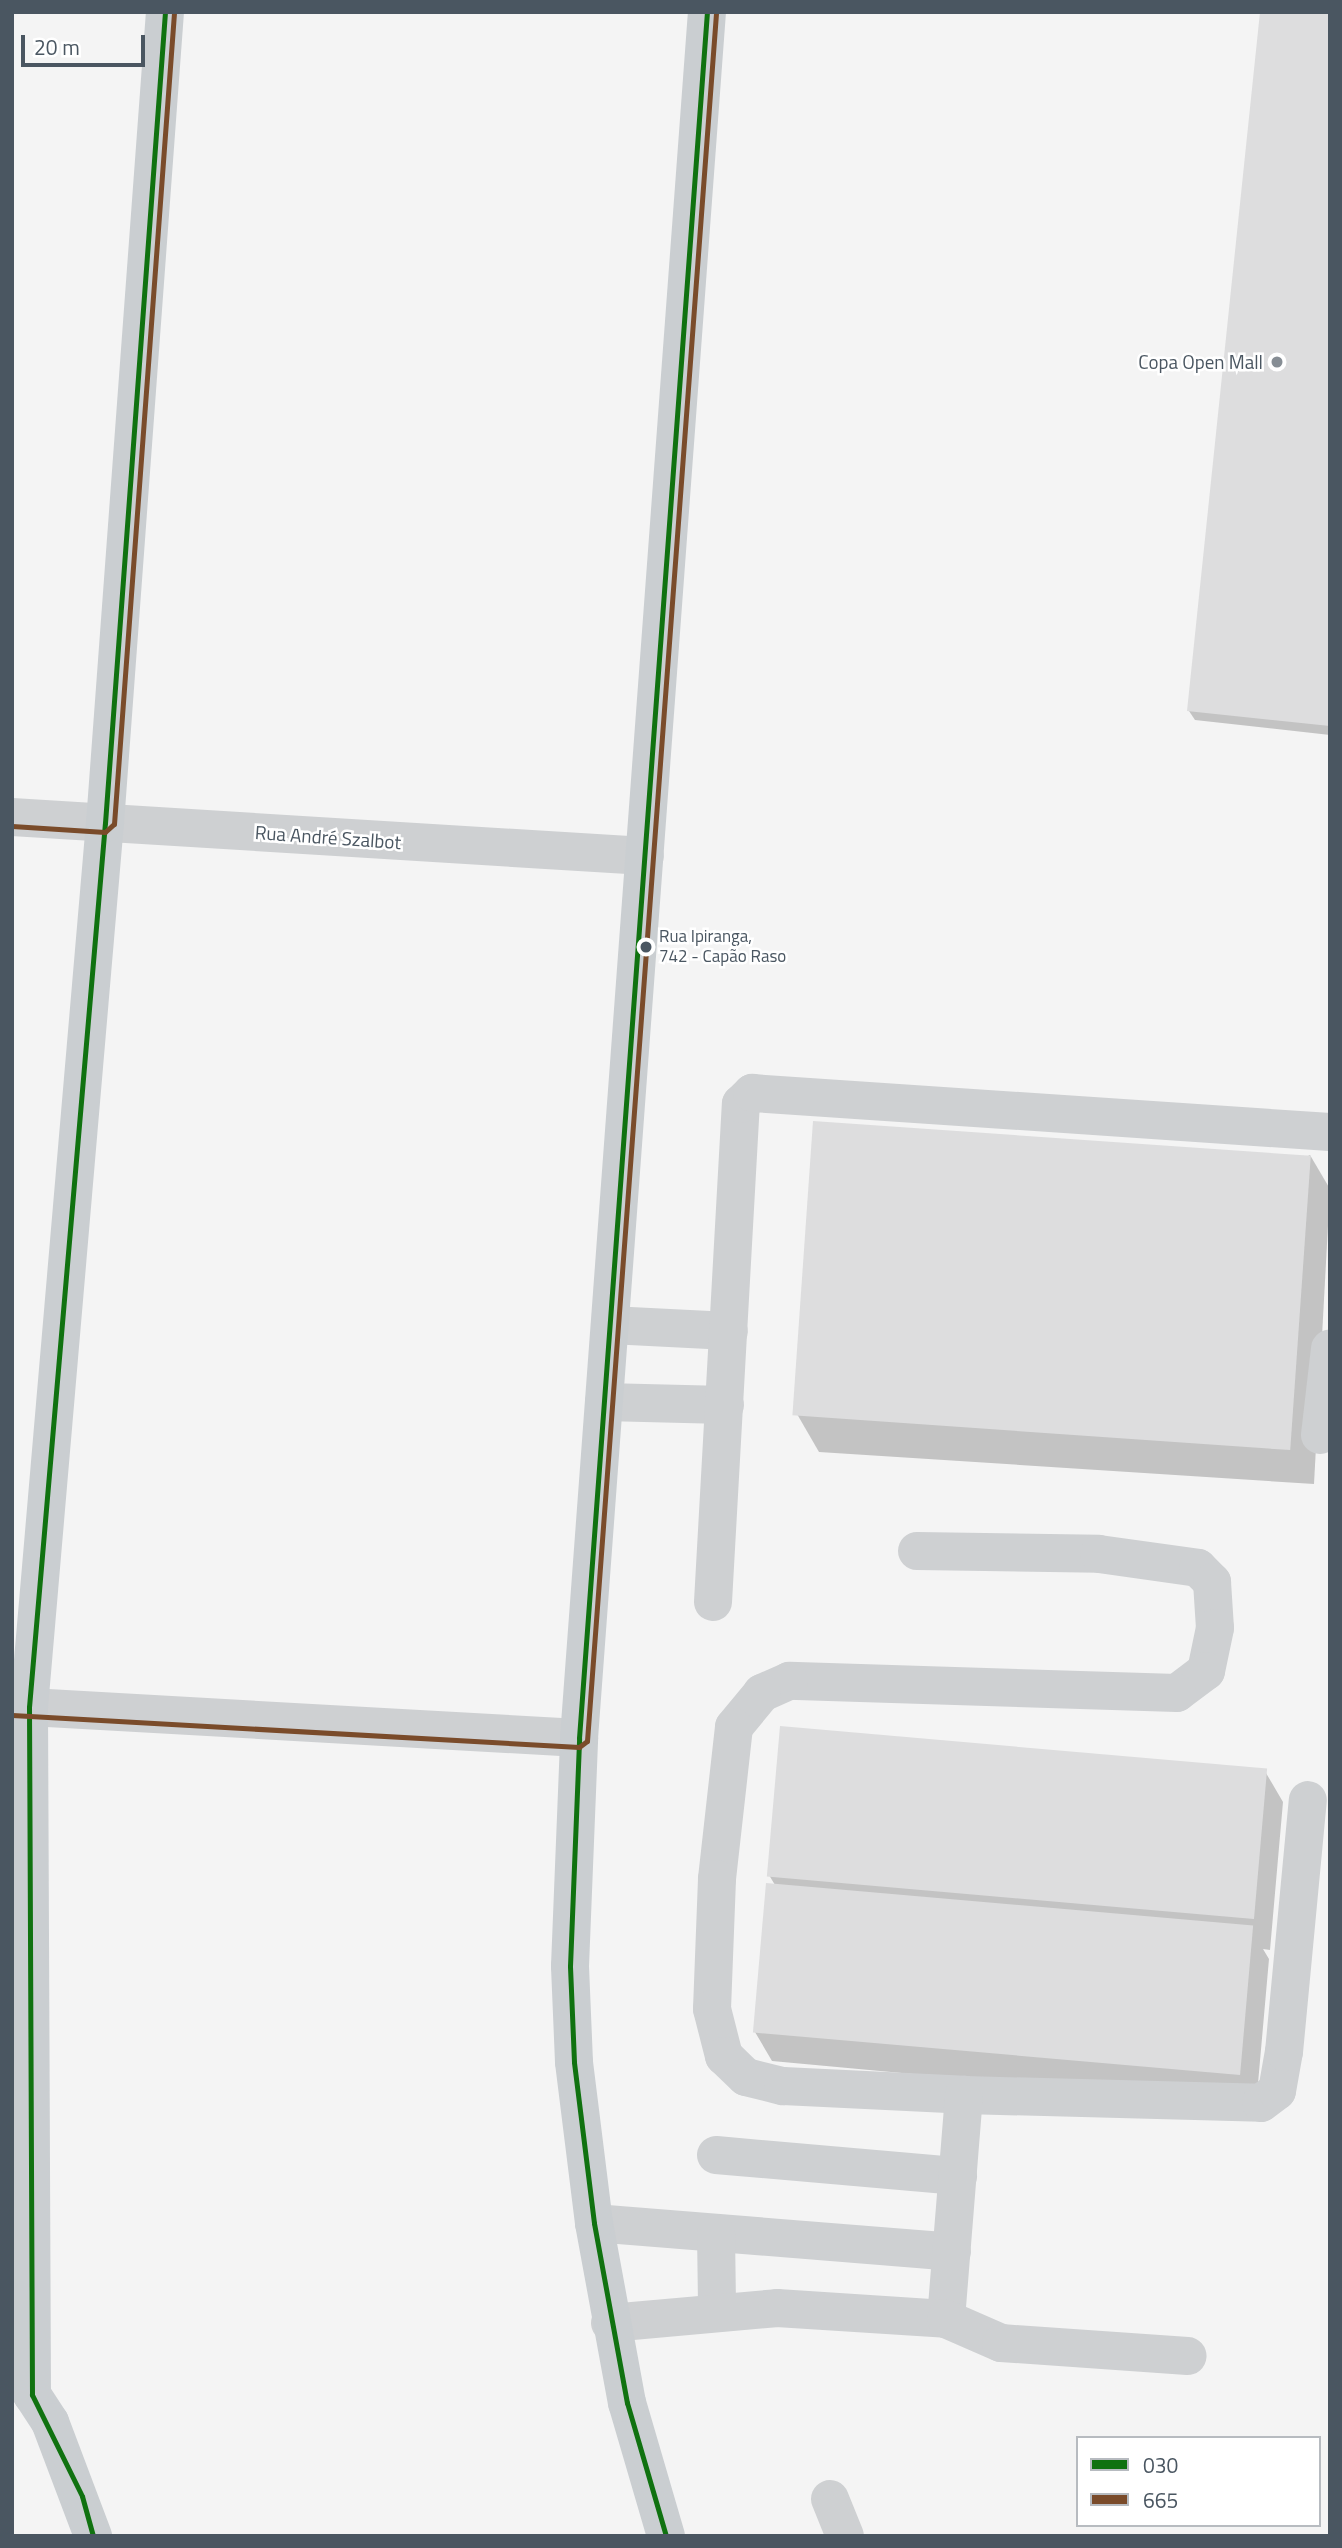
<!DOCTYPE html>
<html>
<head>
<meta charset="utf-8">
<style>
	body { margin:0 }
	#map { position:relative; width:1342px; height:2548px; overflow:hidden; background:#f4f4f4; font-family:"Titillium Web",sans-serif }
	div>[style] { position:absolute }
	.shadow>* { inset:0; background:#0003 }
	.building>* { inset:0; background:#ddddde; transform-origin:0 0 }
	.minor>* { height:38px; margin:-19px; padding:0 19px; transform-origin:19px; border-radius:19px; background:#ced0d2 }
	.major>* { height:38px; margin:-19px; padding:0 19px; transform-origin:19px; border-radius:19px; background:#caced1 }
	.bus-1>* { height:5px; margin:-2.5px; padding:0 2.5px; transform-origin:2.5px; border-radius:2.5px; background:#107210 }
	.bus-2>* { height:5px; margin:-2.5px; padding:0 2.5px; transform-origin:2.5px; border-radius:2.5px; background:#7a4b2a }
	.dots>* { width:19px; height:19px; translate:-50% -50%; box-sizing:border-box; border:4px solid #fff; border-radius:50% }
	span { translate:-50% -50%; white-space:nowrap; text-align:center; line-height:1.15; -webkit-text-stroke:5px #fff; paint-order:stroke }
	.bus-label { font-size:17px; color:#4a5661 }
	.left { translate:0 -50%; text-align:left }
	.poi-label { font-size:19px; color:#4a5661 }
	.right { translate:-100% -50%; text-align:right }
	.street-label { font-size:19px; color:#4a5661 }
	.frame { position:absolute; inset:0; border:14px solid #4a5661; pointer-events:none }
	.legend { position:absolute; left:1076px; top:2436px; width:245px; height:91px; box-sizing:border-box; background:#fff; border:2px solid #b7bbc0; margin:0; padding:9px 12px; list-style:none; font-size:21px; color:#4a5661 }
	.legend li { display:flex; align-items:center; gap:14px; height:35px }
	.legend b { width:35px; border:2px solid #b7bbc0 }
	.scale { position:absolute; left:21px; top:35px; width:124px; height:32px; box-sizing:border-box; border:4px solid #4a5661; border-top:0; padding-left:9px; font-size:21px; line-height:24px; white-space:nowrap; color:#4a5661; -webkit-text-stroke:5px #fff; paint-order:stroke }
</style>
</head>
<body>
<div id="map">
	<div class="shadow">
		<i style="clip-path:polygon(1330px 12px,1330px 735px,1195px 720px,1189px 711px)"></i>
		<i style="clip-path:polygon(1310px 1155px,1330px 1189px,1314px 1484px,819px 1452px,797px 1414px)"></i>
		<i style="clip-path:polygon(1266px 1773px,1283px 1802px,1270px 1950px,1263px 1949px,1269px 1959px,1256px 2106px,772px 2061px,755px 2032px,775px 1885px,769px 1875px)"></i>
	</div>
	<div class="building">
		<i style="clip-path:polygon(1260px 12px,1330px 12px,1330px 726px,1187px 711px)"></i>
		<i style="left:813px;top:1121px;width:499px;height:295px;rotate:4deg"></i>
		<i style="left:780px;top:1726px;width:489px;height:151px;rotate:5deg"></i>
		<i style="left:766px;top:1883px;width:489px;height:150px;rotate:5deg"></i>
	</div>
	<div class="minor">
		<i style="left:12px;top:817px;width:634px;rotate:3.53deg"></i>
		<i style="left:610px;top:1325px;width:119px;rotate:2.9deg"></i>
		<i style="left:604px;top:1402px;width:121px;rotate:1.4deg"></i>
		<i style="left:1320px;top:1435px;width:87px;rotate:-83.4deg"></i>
		<i style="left:917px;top:1551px;width:182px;rotate:0.9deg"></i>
		<i style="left:1099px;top:1554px;width:100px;rotate:8deg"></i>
		<i style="left:1198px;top:1568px;width:20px;rotate:45deg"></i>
		<i style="left:1212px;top:1582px;width:46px;rotate:86.3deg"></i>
		<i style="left:1215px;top:1628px;width:44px;rotate:101.8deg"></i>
		<i style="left:1206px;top:1671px;width:36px;rotate:143deg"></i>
		<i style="left:1177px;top:1693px;width:388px;rotate:-178.2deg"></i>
		<i style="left:789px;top:1681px;width:30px;rotate:156deg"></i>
		<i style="left:762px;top:1693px;width:44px;rotate:129.5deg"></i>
		<i style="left:734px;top:1727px;width:153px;rotate:96.4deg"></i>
		<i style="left:717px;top:1879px;width:130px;rotate:92.2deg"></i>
		<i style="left:712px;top:2009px;width:49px;rotate:75.7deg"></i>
		<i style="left:724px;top:2056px;width:30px;rotate:44deg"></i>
		<i style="left:746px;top:2077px;width:38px;rotate:14deg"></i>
		<i style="left:783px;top:2086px;width:181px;rotate:2.8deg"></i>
		<i style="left:964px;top:2095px;width:297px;rotate:1.5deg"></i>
		<i style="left:1261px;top:2103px;width:20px;rotate:-37deg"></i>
		<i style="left:1277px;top:2091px;width:40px;rotate:-80deg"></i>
		<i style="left:1284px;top:2052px;width:253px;rotate:-84.6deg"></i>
		<i style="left:713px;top:1602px;width:499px;rotate:-86.8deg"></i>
		<i style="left:741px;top:1104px;width:16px;rotate:-45deg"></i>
		<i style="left:752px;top:1093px;width:579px;rotate:3.86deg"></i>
		<i style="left:12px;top:1706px;width:568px;rotate:3.23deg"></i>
		<i style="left:716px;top:2155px;width:243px;rotate:5deg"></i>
		<i style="left:594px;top:2223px;width:359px;rotate:4.6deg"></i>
		<i style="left:716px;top:2233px;width:76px;rotate:89.2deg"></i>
		<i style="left:946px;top:2319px;width:225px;rotate:-85.4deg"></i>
		<i style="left:610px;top:2323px;width:168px;rotate:-5.1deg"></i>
		<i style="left:777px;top:2308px;width:169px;rotate:3.7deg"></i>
		<i style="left:946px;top:2319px;width:60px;rotate:23.6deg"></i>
		<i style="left:1001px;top:2343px;width:187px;rotate:4deg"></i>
		<i style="left:830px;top:2499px;width:40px;rotate:68deg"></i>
	</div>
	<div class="major">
		<i style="left:18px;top:2373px;width:59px;rotate:56.9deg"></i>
		<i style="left:50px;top:2422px;width:122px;rotate:69.3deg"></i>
		<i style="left:32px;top:2395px;width:688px;rotate:-90.25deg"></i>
		<i style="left:29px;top:1707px;width:887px;rotate:-85.09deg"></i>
		<i style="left:105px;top:823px;width:813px;rotate:-85.77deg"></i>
		<i style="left:666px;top:2536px;width:139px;rotate:-106.3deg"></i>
		<i style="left:627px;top:2403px;width:183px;rotate:-100.4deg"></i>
		<i style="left:594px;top:2223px;width:162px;rotate:-97.1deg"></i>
		<i style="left:574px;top:2062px;width:96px;rotate:-92.4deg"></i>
		<i style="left:570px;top:1966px;width:228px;rotate:-87.7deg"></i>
		<i style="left:579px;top:1738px;width:1731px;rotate:-85.76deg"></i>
	</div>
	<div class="bus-1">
		<i style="left:93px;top:2536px;width:41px;rotate:-105.4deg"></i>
		<i style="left:82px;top:2496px;width:113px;rotate:-116.3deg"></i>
		<i style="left:32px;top:2395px;width:688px;rotate:-90.25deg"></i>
		<i style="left:29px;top:1707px;width:887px;rotate:-85.09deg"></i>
		<i style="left:105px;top:823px;width:813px;rotate:-85.77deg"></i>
		<i style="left:666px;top:2536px;width:139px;rotate:-106.3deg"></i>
		<i style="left:627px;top:2403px;width:183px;rotate:-100.4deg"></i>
		<i style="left:594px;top:2223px;width:162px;rotate:-97.1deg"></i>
		<i style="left:574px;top:2062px;width:96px;rotate:-92.4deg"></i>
		<i style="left:570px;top:1966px;width:228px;rotate:-87.7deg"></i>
		<i style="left:579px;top:1738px;width:1731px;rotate:-85.76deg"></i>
	</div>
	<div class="bus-2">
		<i style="left:12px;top:826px;width:93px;rotate:3.7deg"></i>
		<i style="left:105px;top:832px;width:12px;rotate:-42deg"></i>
		<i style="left:114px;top:824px;width:813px;rotate:-85.77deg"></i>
		<i style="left:12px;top:1715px;width:568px;rotate:3.23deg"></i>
		<i style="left:579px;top:1747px;width:10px;rotate:-37deg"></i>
		<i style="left:587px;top:1741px;width:1733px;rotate:-85.73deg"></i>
	</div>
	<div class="dots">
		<i style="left:1277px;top:362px;background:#868d94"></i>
		<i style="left:646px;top:947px;background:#4a5661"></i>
	</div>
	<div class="bus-label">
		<span class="left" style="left:659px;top:947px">Rua Ipiranga,<br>742 - Capão Raso</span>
	</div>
	<div class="poi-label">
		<span class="right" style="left:1263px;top:362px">Copa Open Mall</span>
	</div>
	<div class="street-label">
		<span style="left:328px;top:837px;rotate:4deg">Rua André Szalbot</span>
	</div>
	<div class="frame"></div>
	<ul class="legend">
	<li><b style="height:9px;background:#107210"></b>030</li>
	<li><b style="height:9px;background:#7a4b2a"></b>665</li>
	</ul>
	<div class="scale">20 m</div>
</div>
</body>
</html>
